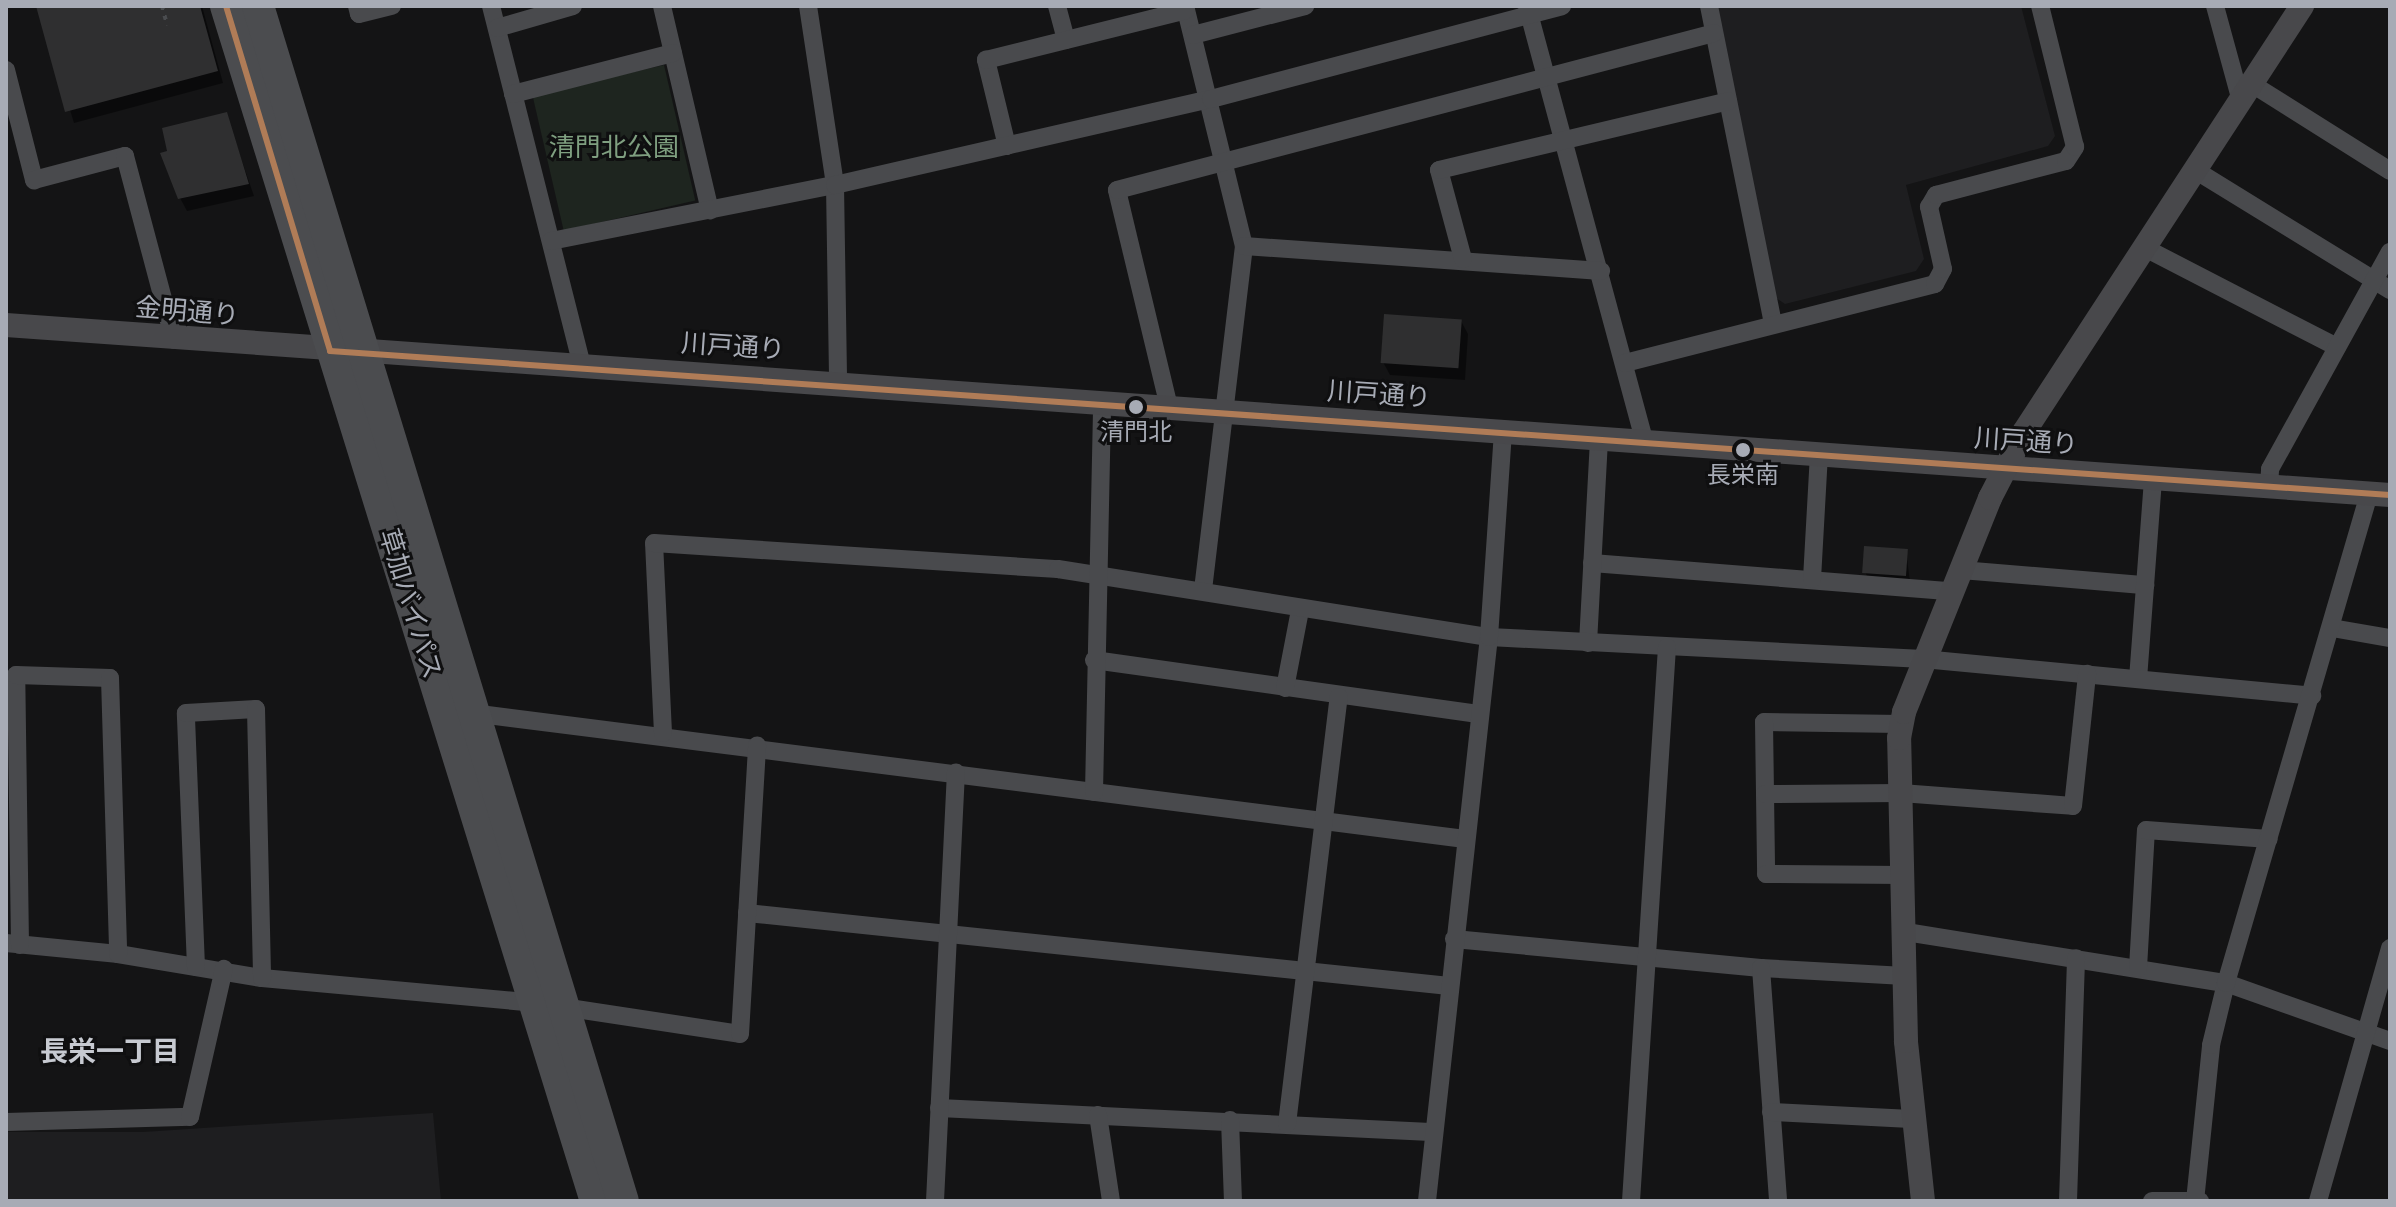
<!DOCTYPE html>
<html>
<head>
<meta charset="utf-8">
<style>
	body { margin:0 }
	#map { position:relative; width:2396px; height:1207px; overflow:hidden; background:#141415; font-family:"Varela Round","Noto Sans JP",sans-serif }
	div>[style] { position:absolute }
	.built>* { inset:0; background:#1e1e20 }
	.green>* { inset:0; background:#1e251f; transform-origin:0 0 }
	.shadow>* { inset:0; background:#0007 }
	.building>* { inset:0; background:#2f2f30; transform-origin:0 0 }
	.path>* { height:4px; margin-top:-2px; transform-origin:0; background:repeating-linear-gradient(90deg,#4a4c4f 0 4px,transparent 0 10px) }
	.street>* { height:18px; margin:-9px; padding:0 9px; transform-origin:9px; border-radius:9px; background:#494a4d }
	.secondary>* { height:24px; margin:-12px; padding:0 12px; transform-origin:12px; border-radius:12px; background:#48484b }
	.highway>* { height:32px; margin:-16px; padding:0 16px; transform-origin:16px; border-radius:16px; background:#4b4c4f }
	.bus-1>* { height:6px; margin:-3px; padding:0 3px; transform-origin:3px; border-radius:3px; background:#b07c57 }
	.dots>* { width:22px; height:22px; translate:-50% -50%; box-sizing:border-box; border:4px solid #0f0f10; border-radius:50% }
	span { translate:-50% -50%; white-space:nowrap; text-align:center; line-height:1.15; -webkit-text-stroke:6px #0f0f10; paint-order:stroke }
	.bus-label { font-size:24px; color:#a7abb5 }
	.park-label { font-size:26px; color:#7f9f80 }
	.street-label { font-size:26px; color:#a7abb5 }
	.neighbourhood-label { font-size:28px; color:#c7cad1; font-weight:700 }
	.frame { position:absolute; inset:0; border:8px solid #a7abb5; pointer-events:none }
</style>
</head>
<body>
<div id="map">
	<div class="built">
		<i style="clip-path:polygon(1716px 6px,2021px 6px,2055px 136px,2048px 146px,1906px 185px,1924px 259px,1916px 271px,1785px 304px,1776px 298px)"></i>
		<i style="clip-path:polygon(433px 1113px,441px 1201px,6px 1201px,6px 1132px,143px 1132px)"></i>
	</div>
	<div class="green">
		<i style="left:664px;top:65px;width:139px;height:135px;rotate:77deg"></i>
	</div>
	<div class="shadow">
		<i style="clip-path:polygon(38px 6px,202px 6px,223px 83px,74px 123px)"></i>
		<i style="clip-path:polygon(226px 115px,254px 196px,187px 211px,180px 198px)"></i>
		<i style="clip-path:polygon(1461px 321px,1468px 334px,1465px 380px,1390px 375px,1383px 362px)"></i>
		<i style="clip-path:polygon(1906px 550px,1910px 582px,1869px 580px,1865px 572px)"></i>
	</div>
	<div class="building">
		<i style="clip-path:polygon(36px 6px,200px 6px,218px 71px,65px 112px)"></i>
		<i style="clip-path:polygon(227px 112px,249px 184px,178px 199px,160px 153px,167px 151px,162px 128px)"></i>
		<i style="left:1384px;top:314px;width:78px;height:49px;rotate:4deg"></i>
		<i style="left:1864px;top:546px;width:44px;height:27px;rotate:4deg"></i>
	</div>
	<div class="path">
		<i style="left:162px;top:6px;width:20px;rotate:75deg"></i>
	</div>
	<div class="street">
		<i style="left:357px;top:6px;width:8px;rotate:76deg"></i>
		<i style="left:359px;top:14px;width:34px;rotate:-14deg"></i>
		<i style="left:491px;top:6px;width:370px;rotate:75.8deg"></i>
		<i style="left:662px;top:6px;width:210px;rotate:76.8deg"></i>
		<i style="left:808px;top:6px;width:181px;rotate:81.4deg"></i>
		<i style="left:835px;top:185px;width:198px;rotate:89.1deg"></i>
		<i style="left:1057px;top:6px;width:35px;rotate:75deg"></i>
		<i style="left:1185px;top:6px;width:247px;rotate:76.2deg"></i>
		<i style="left:1244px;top:246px;width:346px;rotate:96.8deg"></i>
		<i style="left:1527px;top:6px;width:450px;rotate:74.9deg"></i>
		<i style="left:1709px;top:6px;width:324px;rotate:78.6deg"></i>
		<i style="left:2215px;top:6px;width:98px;rotate:74.7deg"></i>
		<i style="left:497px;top:28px;width:79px;rotate:-16.1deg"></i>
		<i style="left:1193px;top:35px;width:116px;rotate:-14.5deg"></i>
		<i style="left:6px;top:70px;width:114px;rotate:75.7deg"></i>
		<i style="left:34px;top:180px;width:94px;rotate:-14.8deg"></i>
		<i style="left:125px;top:156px;width:190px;rotate:75.1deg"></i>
		<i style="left:2252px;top:84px;width:163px;rotate:32.2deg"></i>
		<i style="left:513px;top:94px;width:165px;rotate:-14.4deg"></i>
		<i style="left:1007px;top:146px;width:89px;rotate:-103.7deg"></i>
		<i style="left:986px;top:60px;width:206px;rotate:-14deg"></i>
		<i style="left:2195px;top:170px;width:229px;rotate:31.6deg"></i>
		<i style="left:551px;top:241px;width:289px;rotate:-11.2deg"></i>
		<i style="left:835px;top:185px;width:386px;rotate:-12.9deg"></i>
		<i style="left:1211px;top:99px;width:363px;rotate:-14.8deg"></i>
		<i style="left:1244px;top:246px;width:358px;rotate:4deg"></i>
		<i style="left:2145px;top:248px;width:216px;rotate:27.3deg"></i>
		<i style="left:1463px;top:259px;width:92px;rotate:-105.1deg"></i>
		<i style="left:1439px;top:170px;width:297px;rotate:-13.4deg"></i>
		<i style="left:1625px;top:363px;width:320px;rotate:-14.3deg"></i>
		<i style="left:1935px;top:284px;width:17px;rotate:-62deg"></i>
		<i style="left:1943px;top:269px;width:64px;rotate:-102.7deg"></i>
		<i style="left:1929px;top:207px;width:14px;rotate:-60deg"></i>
		<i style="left:1936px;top:195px;width:134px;rotate:-14.7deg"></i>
		<i style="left:2066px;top:161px;width:17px;rotate:-57deg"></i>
		<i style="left:2075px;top:147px;width:145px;rotate:-103.9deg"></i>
		<i style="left:1169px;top:407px;width:223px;rotate:-103.5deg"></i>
		<i style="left:1117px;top:190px;width:617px;rotate:-14.73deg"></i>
		<i style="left:2269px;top:485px;width:16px;rotate:-86deg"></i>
		<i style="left:2270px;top:469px;width:248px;rotate:-61.1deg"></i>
		<i style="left:1592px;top:563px;width:359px;rotate:4.5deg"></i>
		<i style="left:1961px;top:570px;width:185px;rotate:4.7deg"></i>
		<i style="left:1812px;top:579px;width:124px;rotate:-86.8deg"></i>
		<i style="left:2332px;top:628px;width:59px;rotate:9.8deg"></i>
		<i style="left:1588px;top:643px;width:203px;rotate:-86.9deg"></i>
		<i style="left:1094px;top:660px;width:388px;rotate:8deg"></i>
		<i style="left:2138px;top:679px;width:202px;rotate:-85.7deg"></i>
		<i style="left:1285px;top:688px;width:79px;rotate:-79.1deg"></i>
		<i style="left:472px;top:713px;width:1001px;rotate:7.23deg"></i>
		<i style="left:1901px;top:724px;width:137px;rotate:-179.2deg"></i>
		<i style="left:1764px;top:722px;width:152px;rotate:89.2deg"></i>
		<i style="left:1766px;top:874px;width:138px;rotate:0.4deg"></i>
		<i style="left:663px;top:733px;width:190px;rotate:-92.7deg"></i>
		<i style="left:654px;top:543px;width:405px;rotate:3.7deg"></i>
		<i style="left:1058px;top:569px;width:436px;rotate:9deg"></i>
		<i style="left:1489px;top:637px;width:435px;rotate:2.9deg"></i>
		<i style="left:1923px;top:659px;width:391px;rotate:5.4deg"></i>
		<i style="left:1094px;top:792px;width:389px;rotate:-88.8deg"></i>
		<i style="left:1765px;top:794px;width:136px;rotate:-0.4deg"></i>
		<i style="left:1901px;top:793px;width:172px;rotate:4.3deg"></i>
		<i style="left:2073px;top:806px;width:133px;rotate:-83.9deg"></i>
		<i style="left:747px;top:913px;width:706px;rotate:5.94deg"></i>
		<i style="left:1906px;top:932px;width:324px;rotate:9.1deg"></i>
		<i style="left:2226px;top:983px;width:174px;rotate:19.5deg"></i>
		<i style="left:1454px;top:939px;width:308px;rotate:5.4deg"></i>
		<i style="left:1761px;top:968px;width:144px;rotate:3.2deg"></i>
		<i style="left:6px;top:943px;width:113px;rotate:5.6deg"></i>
		<i style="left:118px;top:954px;width:146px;rotate:9.5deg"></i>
		<i style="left:262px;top:978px;width:275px;rotate:5.2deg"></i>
		<i style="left:536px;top:1003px;width:206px;rotate:8.6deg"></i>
		<i style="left:740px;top:1034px;width:289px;rotate:-86.6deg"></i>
		<i style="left:20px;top:945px;width:270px;rotate:-90.8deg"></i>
		<i style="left:16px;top:675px;width:94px;rotate:1.8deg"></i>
		<i style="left:110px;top:678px;width:276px;rotate:88.3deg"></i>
		<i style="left:196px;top:967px;width:254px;rotate:-92.3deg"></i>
		<i style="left:186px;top:713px;width:70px;rotate:-3.3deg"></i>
		<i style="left:256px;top:709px;width:269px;rotate:88.7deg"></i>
		<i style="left:1761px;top:968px;width:234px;rotate:85.8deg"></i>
		<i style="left:2138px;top:968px;width:138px;rotate:-86.7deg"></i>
		<i style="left:2146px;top:830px;width:123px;rotate:4.2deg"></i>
		<i style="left:939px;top:1108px;width:492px;rotate:2.8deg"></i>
		<i style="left:1771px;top:1112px;width:140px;rotate:2.9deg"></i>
		<i style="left:1098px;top:1115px;width:87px;rotate:81.4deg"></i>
		<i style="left:1230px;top:1120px;width:81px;rotate:87.9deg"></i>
		<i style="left:6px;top:1122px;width:184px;rotate:-1.6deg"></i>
		<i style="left:190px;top:1117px;width:152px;rotate:-77.1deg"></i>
		<i style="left:1287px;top:1124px;width:430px;rotate:-83.1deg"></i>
		<i style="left:935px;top:1201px;width:429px;rotate:-87.2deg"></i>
		<i style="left:1427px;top:1201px;width:567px;rotate:-83.73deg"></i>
		<i style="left:1489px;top:637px;width:205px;rotate:-86.1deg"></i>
		<i style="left:1631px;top:1201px;width:555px;rotate:-86.28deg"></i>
		<i style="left:2068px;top:1201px;width:243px;rotate:-88.1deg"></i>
		<i style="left:2152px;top:1201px;width:48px"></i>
		<i style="left:2195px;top:1201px;width:157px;rotate:-84.1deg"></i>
		<i style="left:2211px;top:1045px;width:64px;rotate:-76.4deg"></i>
		<i style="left:2226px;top:983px;width:509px;rotate:-73.7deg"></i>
		<i style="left:2318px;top:1201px;width:263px;rotate:-74.1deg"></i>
	</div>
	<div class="secondary">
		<i style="left:6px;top:325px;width:2390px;rotate:4.08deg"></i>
		<i style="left:1923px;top:1201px;width:161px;rotate:-96.1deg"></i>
		<i style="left:1906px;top:1041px;width:303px;rotate:-91.3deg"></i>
		<i style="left:1899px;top:738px;width:26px;rotate:-79deg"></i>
		<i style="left:1904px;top:712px;width:231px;rotate:-68.1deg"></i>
		<i style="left:1990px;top:498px;width:74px;rotate:-62.7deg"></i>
		<i style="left:2024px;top:432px;width:509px;rotate:-56.87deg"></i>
	</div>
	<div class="highway">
		<i style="left:226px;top:6px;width:1251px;rotate:72.8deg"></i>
		<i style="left:258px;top:6px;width:1249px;rotate:73.02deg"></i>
	</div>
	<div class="bus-1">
		<i style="left:226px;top:6px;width:360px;rotate:73.2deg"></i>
		<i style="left:330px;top:351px;width:2065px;rotate:4deg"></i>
	</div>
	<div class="dots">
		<i style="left:1136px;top:407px;background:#a7abb5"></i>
		<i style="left:1743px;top:450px;background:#a7abb5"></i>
	</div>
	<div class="bus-label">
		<span style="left:1136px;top:433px">清門北</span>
		<span style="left:1743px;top:476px">長栄南</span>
	</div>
	<div class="park-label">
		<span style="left:614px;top:148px">清門北公園</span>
	</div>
	<div class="street-label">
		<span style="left:187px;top:312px;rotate:5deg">金明通り</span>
		<span style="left:733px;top:347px;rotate:4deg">川戸通り</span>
		<span style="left:1379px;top:395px;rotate:4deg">川戸通り</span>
		<span style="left:2026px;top:442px;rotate:4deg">川戸通り</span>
		<span style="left:410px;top:604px;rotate:73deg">草加バイパス</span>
	</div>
	<div class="neighbourhood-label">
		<span style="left:110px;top:1052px">長栄一丁目</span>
	</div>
	<div class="frame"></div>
</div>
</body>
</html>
